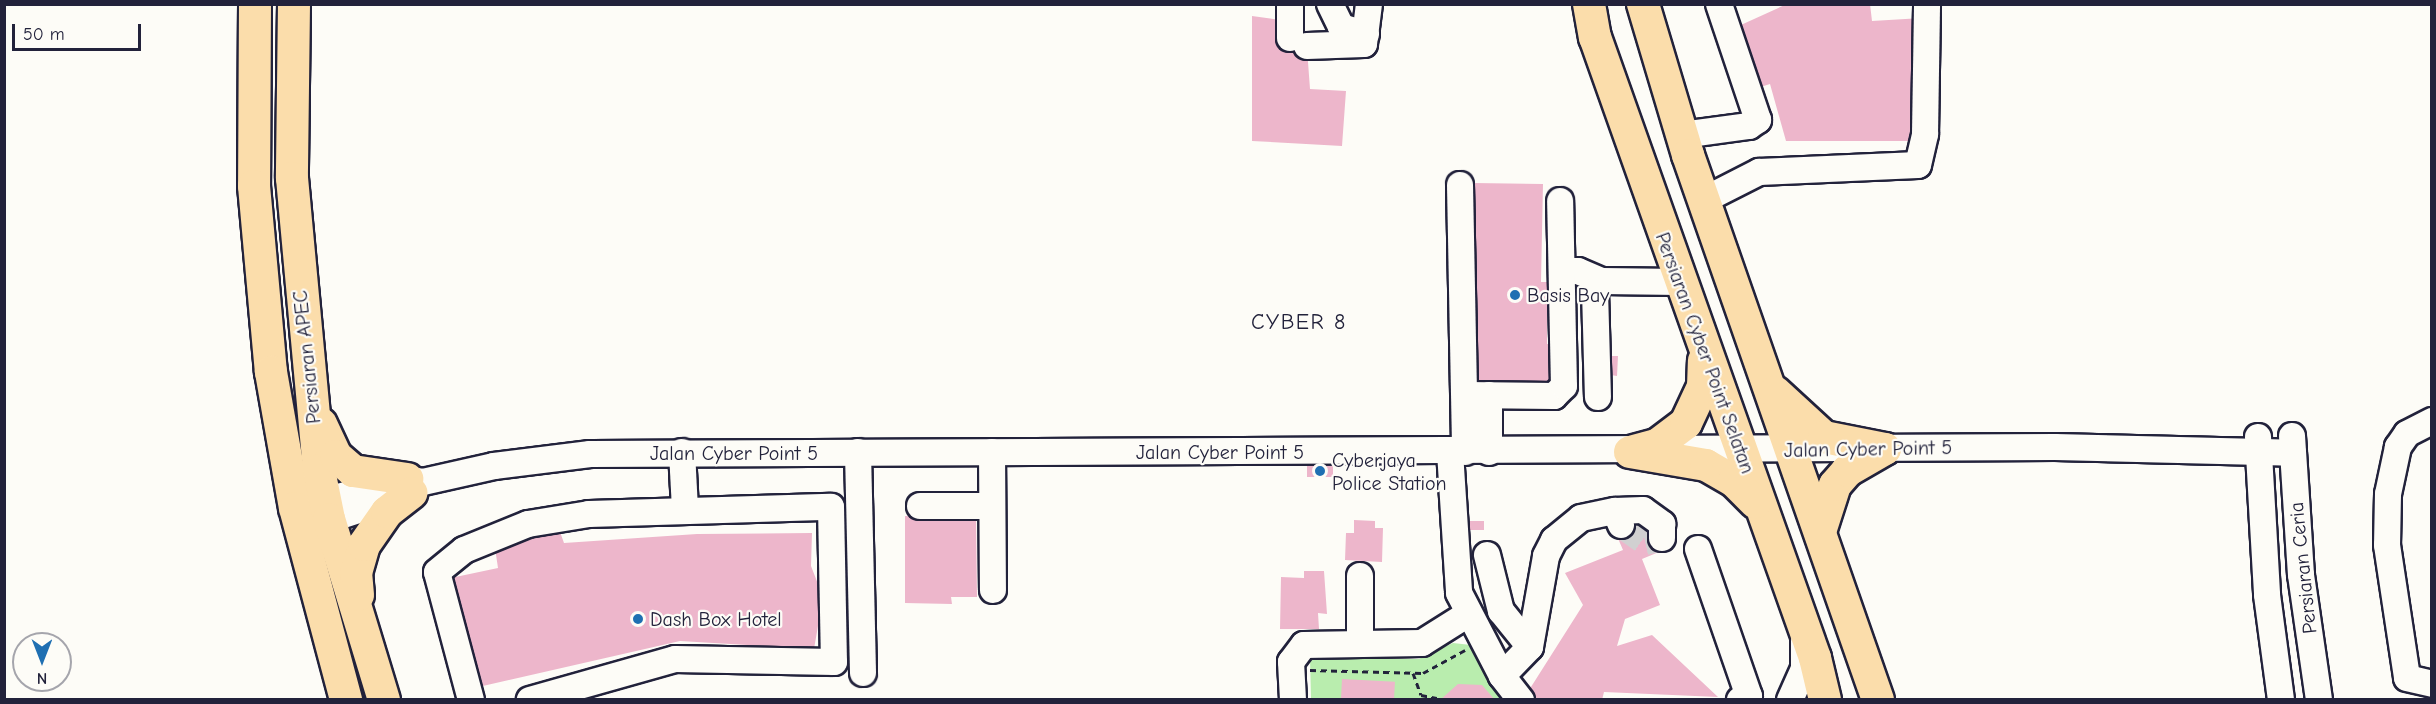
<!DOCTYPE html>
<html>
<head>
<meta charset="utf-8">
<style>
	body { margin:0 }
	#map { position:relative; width:2436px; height:704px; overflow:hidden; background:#fdfcf7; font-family:"Comic Neue",sans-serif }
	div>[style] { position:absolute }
	.green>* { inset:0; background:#b9edae }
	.building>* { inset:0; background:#edb6cb; transform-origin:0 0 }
	.minor-tunnel>* { height:26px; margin-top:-13px; transform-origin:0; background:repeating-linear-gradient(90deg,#d1d0d1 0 26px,transparent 0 39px) }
	.path>* { height:3px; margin-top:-1.5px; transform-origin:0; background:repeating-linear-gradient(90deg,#22223b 0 6px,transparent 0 10.5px) }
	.roads { filter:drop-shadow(2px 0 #22223b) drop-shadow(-2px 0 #22223b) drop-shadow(0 2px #22223b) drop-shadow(0 -2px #22223b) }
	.minor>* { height:26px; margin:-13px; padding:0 13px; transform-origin:13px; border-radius:13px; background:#fdfcf7 }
	.major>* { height:32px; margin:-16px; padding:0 16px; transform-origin:16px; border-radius:16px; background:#fbddab }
	.dots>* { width:16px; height:16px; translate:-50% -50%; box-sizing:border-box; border:3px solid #fdfcf7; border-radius:50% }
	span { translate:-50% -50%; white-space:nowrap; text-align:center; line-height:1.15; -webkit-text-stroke:4.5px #fdfcf7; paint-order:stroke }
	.poi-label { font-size:20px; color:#22223b }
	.left { translate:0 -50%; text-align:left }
	.street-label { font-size:20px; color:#22223b }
	.quarter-label { font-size:22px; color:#22223b; letter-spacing:1.5px }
	.frame { position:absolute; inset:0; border:6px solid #22223b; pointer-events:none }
	.north { position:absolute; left:12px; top:632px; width:60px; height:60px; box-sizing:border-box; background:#fdfcf7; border:2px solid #a5a5ac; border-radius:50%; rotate:180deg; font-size:16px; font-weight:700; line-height:24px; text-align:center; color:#22223b }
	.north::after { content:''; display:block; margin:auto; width:21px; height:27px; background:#1f6fb2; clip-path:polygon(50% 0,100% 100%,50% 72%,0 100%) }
	.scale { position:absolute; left:12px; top:24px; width:129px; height:27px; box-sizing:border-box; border:3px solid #22223b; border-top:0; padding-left:8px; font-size:18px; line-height:21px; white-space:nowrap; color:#22223b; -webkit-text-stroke:4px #fdfcf7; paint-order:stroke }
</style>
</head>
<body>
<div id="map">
	<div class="green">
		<i style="clip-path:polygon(1453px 643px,1471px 645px,1512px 699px,1311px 699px,1310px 658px,1419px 659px)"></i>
	</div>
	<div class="building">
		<i style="clip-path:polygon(1787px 4px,1870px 4px,1872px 21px,1922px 18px,1914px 141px,1786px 141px,1770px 84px,1751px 90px,1732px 29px)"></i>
		<i style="clip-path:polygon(1252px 16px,1280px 20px,1277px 41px,1306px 35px,1310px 89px,1346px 91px,1342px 146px,1252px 141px)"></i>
		<i style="clip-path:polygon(1473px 183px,1543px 184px,1541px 282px,1556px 282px,1556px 309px,1547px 308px,1547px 344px,1559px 344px,1558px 384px,1475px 384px)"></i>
		<i style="clip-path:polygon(1603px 356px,1618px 356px,1617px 376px,1604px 374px)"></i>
		<i style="left:1307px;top:466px;width:26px;height:11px"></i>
		<i style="clip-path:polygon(1648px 514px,1666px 549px,1642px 559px,1660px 605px,1625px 619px,1617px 646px,1652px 635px,1718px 697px,1604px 692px,1602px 700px,1524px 698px,1583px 605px,1565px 573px,1623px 550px,1613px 527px)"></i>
		<i style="clip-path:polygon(905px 516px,976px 518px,977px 597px,951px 597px,952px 604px,905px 603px)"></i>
		<i style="clip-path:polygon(1354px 520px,1375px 521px,1375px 528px,1383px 528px,1382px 562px,1345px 560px,1346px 533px,1354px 533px)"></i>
		<i style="left:1466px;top:521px;width:18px;height:9px"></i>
		<i style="clip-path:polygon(559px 529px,564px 543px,697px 534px,812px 533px,811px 566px,823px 597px,814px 649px,680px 641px,474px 688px,446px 579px,498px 568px,495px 548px)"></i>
		<i style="clip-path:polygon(1304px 571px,1324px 571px,1327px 614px,1318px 613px,1319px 629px,1280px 629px,1281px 577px,1304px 578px)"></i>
		<i style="left:1342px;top:679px;width:53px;height:19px;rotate:3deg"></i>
		<i style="clip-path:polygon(1458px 684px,1482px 685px,1495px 700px,1440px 700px)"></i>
	</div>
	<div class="minor-tunnel">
		<i style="left:1621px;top:525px;width:29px;rotate:35deg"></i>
		<i style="left:1645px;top:542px;width:17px;rotate:-13deg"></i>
	</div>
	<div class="path">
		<i style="left:1310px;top:670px;width:113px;rotate:1.5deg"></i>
		<i style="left:1423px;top:673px;width:48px;rotate:-28.7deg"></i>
		<i style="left:1413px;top:673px;width:23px;rotate:70deg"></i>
		<i style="left:1421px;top:695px;width:20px;rotate:11deg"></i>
	</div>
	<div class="roads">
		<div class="minor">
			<i style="left:1330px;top:4px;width:25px;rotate:64deg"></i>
			<i style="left:1341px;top:27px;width:26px;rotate:16deg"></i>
			<i style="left:1290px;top:38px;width:34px;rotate:-90deg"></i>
			<i style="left:1307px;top:46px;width:57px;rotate:-2deg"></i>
			<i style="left:1364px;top:44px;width:40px;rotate:-82.9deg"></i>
			<i style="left:1682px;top:135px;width:68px;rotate:-7.7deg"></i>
			<i style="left:1749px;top:126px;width:11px;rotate:-34deg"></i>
			<i style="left:1758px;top:120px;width:122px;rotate:-108.6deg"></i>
			<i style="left:1460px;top:185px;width:267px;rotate:88.9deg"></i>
			<i style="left:1704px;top:200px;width:62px;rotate:-27deg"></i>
			<i style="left:1759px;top:172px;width:159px;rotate:-2.5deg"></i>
			<i style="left:1918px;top:165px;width:32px;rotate:-77deg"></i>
			<i style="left:1925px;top:134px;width:130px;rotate:-89.1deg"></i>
			<i style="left:1562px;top:271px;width:16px"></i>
			<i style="left:1578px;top:271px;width:26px;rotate:23deg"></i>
			<i style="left:1602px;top:281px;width:78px;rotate:0.7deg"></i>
			<i style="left:1595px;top:291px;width:106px;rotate:88.4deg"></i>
			<i style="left:1466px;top:395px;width:88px;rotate:0.7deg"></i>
			<i style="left:1554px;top:396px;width:14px;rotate:-45deg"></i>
			<i style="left:1564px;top:386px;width:185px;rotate:-91.2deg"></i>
			<i style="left:1489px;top:395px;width:57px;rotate:90deg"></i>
			<i style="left:2432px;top:421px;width:28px;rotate:153deg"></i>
			<i style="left:2407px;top:434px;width:16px;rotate:125deg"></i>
			<i style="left:2398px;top:447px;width:48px;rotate:102deg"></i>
			<i style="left:2388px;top:494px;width:51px;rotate:91.1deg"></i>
			<i style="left:2387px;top:545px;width:134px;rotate:81.4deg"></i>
			<i style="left:2407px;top:678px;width:26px;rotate:13deg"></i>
			<i style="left:2292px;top:436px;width:139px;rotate:86.3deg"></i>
			<i style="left:2301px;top:575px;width:126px;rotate:81.8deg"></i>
			<i style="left:2258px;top:437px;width:158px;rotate:86.7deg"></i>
			<i style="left:2267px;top:595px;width:106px;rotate:82.4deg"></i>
			<i style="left:682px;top:452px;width:58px;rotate:87deg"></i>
			<i style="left:858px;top:452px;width:221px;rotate:88.7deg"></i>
			<i style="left:992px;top:452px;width:138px;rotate:89.6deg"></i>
			<i style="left:1450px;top:452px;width:141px;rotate:86.3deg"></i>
			<i style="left:1459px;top:593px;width:93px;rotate:62.6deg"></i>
			<i style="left:1502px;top:676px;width:31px;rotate:52deg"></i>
			<i style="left:307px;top:505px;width:103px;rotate:-14.6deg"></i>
			<i style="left:407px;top:479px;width:16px;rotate:11deg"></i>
			<i style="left:423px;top:482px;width:73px;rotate:-12.7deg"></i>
			<i style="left:494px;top:466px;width:97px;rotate:-7.1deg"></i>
			<i style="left:590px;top:454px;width:1465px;rotate:-0.27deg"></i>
			<i style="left:2055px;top:447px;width:238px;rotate:1.4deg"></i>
			<i style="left:920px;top:506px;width:72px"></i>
			<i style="left:313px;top:525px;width:77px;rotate:-18.2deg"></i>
			<i style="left:1621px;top:525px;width:15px;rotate:-113deg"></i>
			<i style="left:1615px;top:511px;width:28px;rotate:-2deg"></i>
			<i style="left:1643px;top:510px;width:24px;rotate:36deg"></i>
			<i style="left:1662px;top:524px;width:14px;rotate:90deg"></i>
			<i style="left:1698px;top:549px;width:156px;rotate:70.9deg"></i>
			<i style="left:1749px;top:696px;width:10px;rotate:156deg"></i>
			<i style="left:1487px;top:555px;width:58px;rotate:76deg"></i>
			<i style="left:1501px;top:611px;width:46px;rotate:51.1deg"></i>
			<i style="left:1360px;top:576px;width:68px;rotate:90deg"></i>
			<i style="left:1502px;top:676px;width:40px;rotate:-46deg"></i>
			<i style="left:1530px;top:647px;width:92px;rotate:-80deg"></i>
			<i style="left:1546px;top:556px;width:18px;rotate:-63deg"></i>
			<i style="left:1554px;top:540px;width:35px;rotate:-39deg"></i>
			<i style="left:1581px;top:518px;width:35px;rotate:-12deg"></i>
			<i style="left:471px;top:700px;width:132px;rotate:-104.9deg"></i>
			<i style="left:437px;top:572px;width:35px;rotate:-39deg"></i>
			<i style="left:464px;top:550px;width:69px;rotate:-22.1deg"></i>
			<i style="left:528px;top:524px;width:62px;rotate:-9.3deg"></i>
			<i style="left:589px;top:514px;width:242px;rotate:-1.7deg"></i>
			<i style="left:831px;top:507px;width:155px;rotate:88.9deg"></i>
			<i style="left:834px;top:662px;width:159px;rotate:-178.9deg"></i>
			<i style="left:675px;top:659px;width:151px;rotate:164.2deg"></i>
			<i style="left:1293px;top:700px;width:38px;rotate:-93deg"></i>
			<i style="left:1291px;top:662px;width:21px;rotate:-53deg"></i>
			<i style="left:1304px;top:645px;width:118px;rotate:-1deg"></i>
			<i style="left:1422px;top:643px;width:54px;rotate:-32.2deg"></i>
			<i style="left:1790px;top:700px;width:34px;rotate:-66deg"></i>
			<i style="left:1804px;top:669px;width:28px;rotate:-90deg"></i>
		</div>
		<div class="major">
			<i style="left:255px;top:4px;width:182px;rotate:90.3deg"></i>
			<i style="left:254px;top:186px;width:187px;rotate:84.8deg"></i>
			<i style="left:271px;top:372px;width:138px;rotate:80deg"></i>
			<i style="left:295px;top:508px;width:199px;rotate:75.1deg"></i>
			<i style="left:294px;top:4px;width:174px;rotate:90.7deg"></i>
			<i style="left:292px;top:178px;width:293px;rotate:84.7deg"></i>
			<i style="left:319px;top:470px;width:50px;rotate:78.5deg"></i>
			<i style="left:329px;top:519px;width:189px;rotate:73.1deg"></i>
			<i style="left:1589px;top:4px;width:34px;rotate:80deg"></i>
			<i style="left:1595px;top:37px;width:659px;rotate:70.49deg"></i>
			<i style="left:1815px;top:658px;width:43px;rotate:76.6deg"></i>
			<i style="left:1643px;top:4px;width:158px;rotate:73.4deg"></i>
			<i style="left:1688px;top:155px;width:577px;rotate:70.78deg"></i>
			<i style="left:1775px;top:392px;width:67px;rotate:42.6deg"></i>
			<i style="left:1824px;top:437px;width:62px;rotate:11.1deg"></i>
			<i style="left:321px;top:424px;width:35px;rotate:65deg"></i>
			<i style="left:336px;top:456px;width:23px;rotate:41deg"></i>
			<i style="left:353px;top:471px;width:55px;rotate:8.4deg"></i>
			<i style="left:1634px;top:451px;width:24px;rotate:-15deg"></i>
			<i style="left:1657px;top:445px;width:36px;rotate:-37deg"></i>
			<i style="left:1686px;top:423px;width:40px;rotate:-65deg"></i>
			<i style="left:1703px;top:387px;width:26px;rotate:-88deg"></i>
			<i style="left:1630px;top:452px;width:77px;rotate:9.7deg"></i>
			<i style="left:1706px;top:465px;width:32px;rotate:30deg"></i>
			<i style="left:1734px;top:481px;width:30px;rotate:45deg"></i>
			<i style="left:1820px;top:532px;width:49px;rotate:-72.3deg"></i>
			<i style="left:1835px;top:485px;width:18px;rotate:-49deg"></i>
			<i style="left:1847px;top:471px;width:44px;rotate:-30.1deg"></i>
			<i style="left:358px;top:595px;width:22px;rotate:-95deg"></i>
			<i style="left:356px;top:573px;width:29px;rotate:-74deg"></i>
			<i style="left:364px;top:545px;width:40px;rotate:-55.1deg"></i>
			<i style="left:387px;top:512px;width:31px;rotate:-38deg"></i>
		</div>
	</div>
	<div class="dots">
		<i style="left:1515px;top:295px;background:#1f6fb2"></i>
		<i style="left:1320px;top:471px;background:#1f6fb2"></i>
		<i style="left:638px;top:619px;background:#1f6fb2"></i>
	</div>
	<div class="poi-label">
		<span class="left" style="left:1527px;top:295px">Basis Bay</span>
		<span class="left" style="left:1332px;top:472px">Cyberjaya<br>Police Station</span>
		<span class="left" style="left:650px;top:619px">Dash Box Hotel</span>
	</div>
	<div class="street-label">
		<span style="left:1705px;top:353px;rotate:70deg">Persiaran Cyber Point Selatan</span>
		<span style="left:307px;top:357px;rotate:-96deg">Persiaran APEC</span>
		<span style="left:1868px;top:449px;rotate:-1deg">Jalan Cyber Point 5</span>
		<span style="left:1220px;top:452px">Jalan Cyber Point 5</span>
		<span style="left:734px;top:453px">Jalan Cyber Point 5</span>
		<span style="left:2303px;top:568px;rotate:-96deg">Persiaran Ceria</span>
	</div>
	<div class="quarter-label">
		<span style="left:1299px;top:323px">CYBER 8</span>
	</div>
	<div class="frame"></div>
	<div class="north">N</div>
	<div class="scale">50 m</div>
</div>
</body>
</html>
